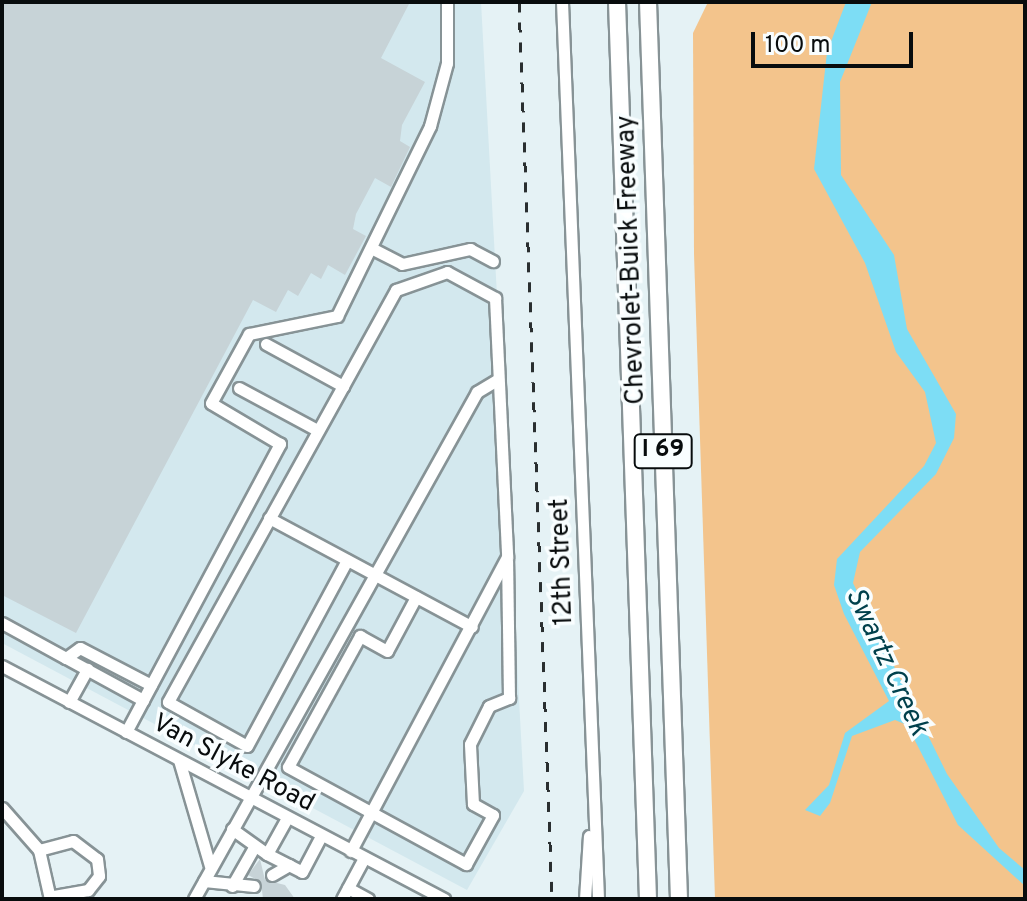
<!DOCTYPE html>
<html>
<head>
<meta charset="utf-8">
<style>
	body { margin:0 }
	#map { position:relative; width:1027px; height:901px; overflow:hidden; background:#e5f2f5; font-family:Overpass,sans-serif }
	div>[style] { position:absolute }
	.built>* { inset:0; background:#d3e8ee }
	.green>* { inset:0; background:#f3c48c }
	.water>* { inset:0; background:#7dddf5 }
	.building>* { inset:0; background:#c7d3d7 }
	.roads { filter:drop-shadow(2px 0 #879396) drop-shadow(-2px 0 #879396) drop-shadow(0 2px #879396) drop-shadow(0 -2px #879396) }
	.minor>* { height:11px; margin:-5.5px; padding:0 5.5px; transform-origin:5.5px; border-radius:5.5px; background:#fff }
	.highway>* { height:16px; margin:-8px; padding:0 8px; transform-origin:8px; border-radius:8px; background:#fff }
	.rail>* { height:3px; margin-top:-1.5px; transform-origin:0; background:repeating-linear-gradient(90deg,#2a2f30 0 10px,transparent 0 20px) }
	span { translate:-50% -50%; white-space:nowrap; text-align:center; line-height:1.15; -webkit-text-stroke:7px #f9feff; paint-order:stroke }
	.shield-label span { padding:2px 6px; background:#f9feff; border:2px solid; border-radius:6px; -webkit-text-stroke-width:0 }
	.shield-label { font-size:24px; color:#080c0d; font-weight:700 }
	.street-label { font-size:26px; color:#080c0d }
	.water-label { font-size:28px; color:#00404c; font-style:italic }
	.frame { position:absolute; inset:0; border:4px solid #080c0d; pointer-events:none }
	.scale { position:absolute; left:751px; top:32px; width:162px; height:36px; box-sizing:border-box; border:4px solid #080c0d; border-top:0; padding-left:10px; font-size:24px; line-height:28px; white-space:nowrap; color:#080c0d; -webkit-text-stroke:6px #f9feff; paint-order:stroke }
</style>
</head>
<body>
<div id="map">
	<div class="built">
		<i style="clip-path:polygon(2px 2px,481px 2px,524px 791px,467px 890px,2px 643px)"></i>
	</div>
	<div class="green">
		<i style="clip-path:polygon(708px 2px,1025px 2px,1025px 899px,715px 899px,694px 254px,693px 33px)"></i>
	</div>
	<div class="water">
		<i style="clip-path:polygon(846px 2px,872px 2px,840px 82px,841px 175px,894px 255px,907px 329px,956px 414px,954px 438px,936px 474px,860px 552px,853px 583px,947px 774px,999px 848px,1025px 870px,1025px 886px,958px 825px,907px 725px,895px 720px,852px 736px,830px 803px,820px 816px,805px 810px,829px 785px,845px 733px,889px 701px,844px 614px,834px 585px,837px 559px,924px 466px,936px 443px,925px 392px,896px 352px,865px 263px,814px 169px,827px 52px)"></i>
	</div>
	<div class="building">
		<i style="clip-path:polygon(2px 2px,410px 2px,381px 58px,425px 82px,402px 125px,400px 141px,410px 147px,391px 187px,375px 178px,356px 214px,353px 229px,366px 236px,345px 275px,328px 265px,321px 279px,311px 273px,298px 296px,288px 290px,276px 312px,253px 300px,76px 633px,2px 595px)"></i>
		<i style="clip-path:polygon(260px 859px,265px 880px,285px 885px,295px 899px,263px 899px,261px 882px,248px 875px)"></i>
	</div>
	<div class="roads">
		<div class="minor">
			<i style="left:562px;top:2px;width:898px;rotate:87.7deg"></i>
			<i style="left:375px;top:250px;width:30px;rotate:27deg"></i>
			<i style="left:402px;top:264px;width:70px;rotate:-12.4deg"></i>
			<i style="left:470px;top:249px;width:26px;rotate:28deg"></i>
			<i style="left:266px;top:344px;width:88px;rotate:28.6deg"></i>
			<i style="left:343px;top:386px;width:110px;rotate:-61.1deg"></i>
			<i style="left:396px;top:290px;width:54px;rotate:-19.4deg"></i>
			<i style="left:447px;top:272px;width:55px;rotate:28.4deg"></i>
			<i style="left:495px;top:298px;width:259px;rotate:87.3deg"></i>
			<i style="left:507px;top:557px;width:333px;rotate:118deg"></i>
			<i style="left:343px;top:386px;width:361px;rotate:119deg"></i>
			<i style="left:168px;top:702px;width:90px;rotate:29.1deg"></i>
			<i style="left:247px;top:746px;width:211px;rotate:-61.7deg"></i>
			<i style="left:239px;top:388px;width:89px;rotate:28.3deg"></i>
			<i style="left:269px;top:518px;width:230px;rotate:28.2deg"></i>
			<i style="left:416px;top:597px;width:61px;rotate:118.2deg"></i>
			<i style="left:387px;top:651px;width:31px;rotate:-151deg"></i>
			<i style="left:360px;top:636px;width:149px;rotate:118.8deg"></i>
			<i style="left:288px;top:767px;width:203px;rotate:28.6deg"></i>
			<i style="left:466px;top:864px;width:56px;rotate:-61.1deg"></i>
			<i style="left:493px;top:815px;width:23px;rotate:-151deg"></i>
			<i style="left:473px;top:804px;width:60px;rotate:-92.9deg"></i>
			<i style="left:470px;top:744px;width:42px;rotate:-63.4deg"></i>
			<i style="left:489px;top:706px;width:22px;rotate:-22deg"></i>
			<i style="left:509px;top:698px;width:137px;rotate:-90.8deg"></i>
			<i style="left:2px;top:623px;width:73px;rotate:28.7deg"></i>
			<i style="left:66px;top:658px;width:17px;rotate:-36deg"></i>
			<i style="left:80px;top:648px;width:80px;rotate:27.5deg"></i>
			<i style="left:66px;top:658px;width:88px;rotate:28.6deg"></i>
			<i style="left:2px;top:666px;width:500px;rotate:27.8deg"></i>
			<i style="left:69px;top:702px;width:38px;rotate:-61deg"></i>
			<i style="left:126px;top:732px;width:327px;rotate:-61.9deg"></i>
			<i style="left:280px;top:444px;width:80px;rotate:-149.3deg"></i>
			<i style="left:211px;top:403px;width:79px;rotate:-61.2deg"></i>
			<i style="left:249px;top:334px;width:90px;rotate:-11.6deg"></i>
			<i style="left:337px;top:316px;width:212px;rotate:-63.9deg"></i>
			<i style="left:430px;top:126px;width:65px;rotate:-74.9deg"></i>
			<i style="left:447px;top:63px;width:61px;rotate:-90deg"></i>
			<i style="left:179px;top:760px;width:110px;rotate:73.7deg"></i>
			<i style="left:2px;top:808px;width:56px;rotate:48.6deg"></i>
			<i style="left:39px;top:850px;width:50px;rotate:77.3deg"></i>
			<i style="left:287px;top:818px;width:41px;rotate:119.1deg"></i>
			<i style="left:267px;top:854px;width:39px;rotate:27deg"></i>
			<i style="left:302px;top:872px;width:41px;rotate:-62.2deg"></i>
			<i style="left:232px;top:829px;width:43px;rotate:35.5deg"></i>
			<i style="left:39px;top:850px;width:35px;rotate:-15deg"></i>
			<i style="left:73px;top:841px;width:30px;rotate:37deg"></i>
			<i style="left:97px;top:859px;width:17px;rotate:83deg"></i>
			<i style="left:99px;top:876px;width:18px;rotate:128deg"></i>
			<i style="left:88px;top:890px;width:39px;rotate:170deg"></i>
			<i style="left:272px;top:875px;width:20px;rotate:-30deg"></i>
			<i style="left:204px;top:881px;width:50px;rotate:5.7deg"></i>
			<i style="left:232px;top:886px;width:43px;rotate:-60.4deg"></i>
			<i style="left:348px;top:888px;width:23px;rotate:29deg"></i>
			<i style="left:194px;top:899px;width:581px;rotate:-60.83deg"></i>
			<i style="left:477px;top:392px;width:23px;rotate:-31deg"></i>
			<i style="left:342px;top:899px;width:47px;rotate:-61.8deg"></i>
			<i style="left:585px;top:899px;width:63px;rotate:-86.4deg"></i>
		</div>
		<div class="highway">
			<i style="left:617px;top:2px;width:898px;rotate:88.02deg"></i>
			<i style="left:648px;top:2px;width:898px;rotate:88.02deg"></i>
		</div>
	</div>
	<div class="rail">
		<i style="left:519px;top:2px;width:898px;rotate:87.89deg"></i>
	</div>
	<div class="shield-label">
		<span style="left:663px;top:451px">I 69</span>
	</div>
	<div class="street-label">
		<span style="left:632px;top:260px;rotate:-92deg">Chevrolet-Buick Freeway</span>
		<span style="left:563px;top:562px;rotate:-92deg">12th Street</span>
		<span style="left:233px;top:764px;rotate:28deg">Van Slyke Road</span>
	</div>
	<div class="water-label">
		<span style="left:886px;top:662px;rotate:65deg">Swartz Creek</span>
	</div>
	<div class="frame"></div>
	<div class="scale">100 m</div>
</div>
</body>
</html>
